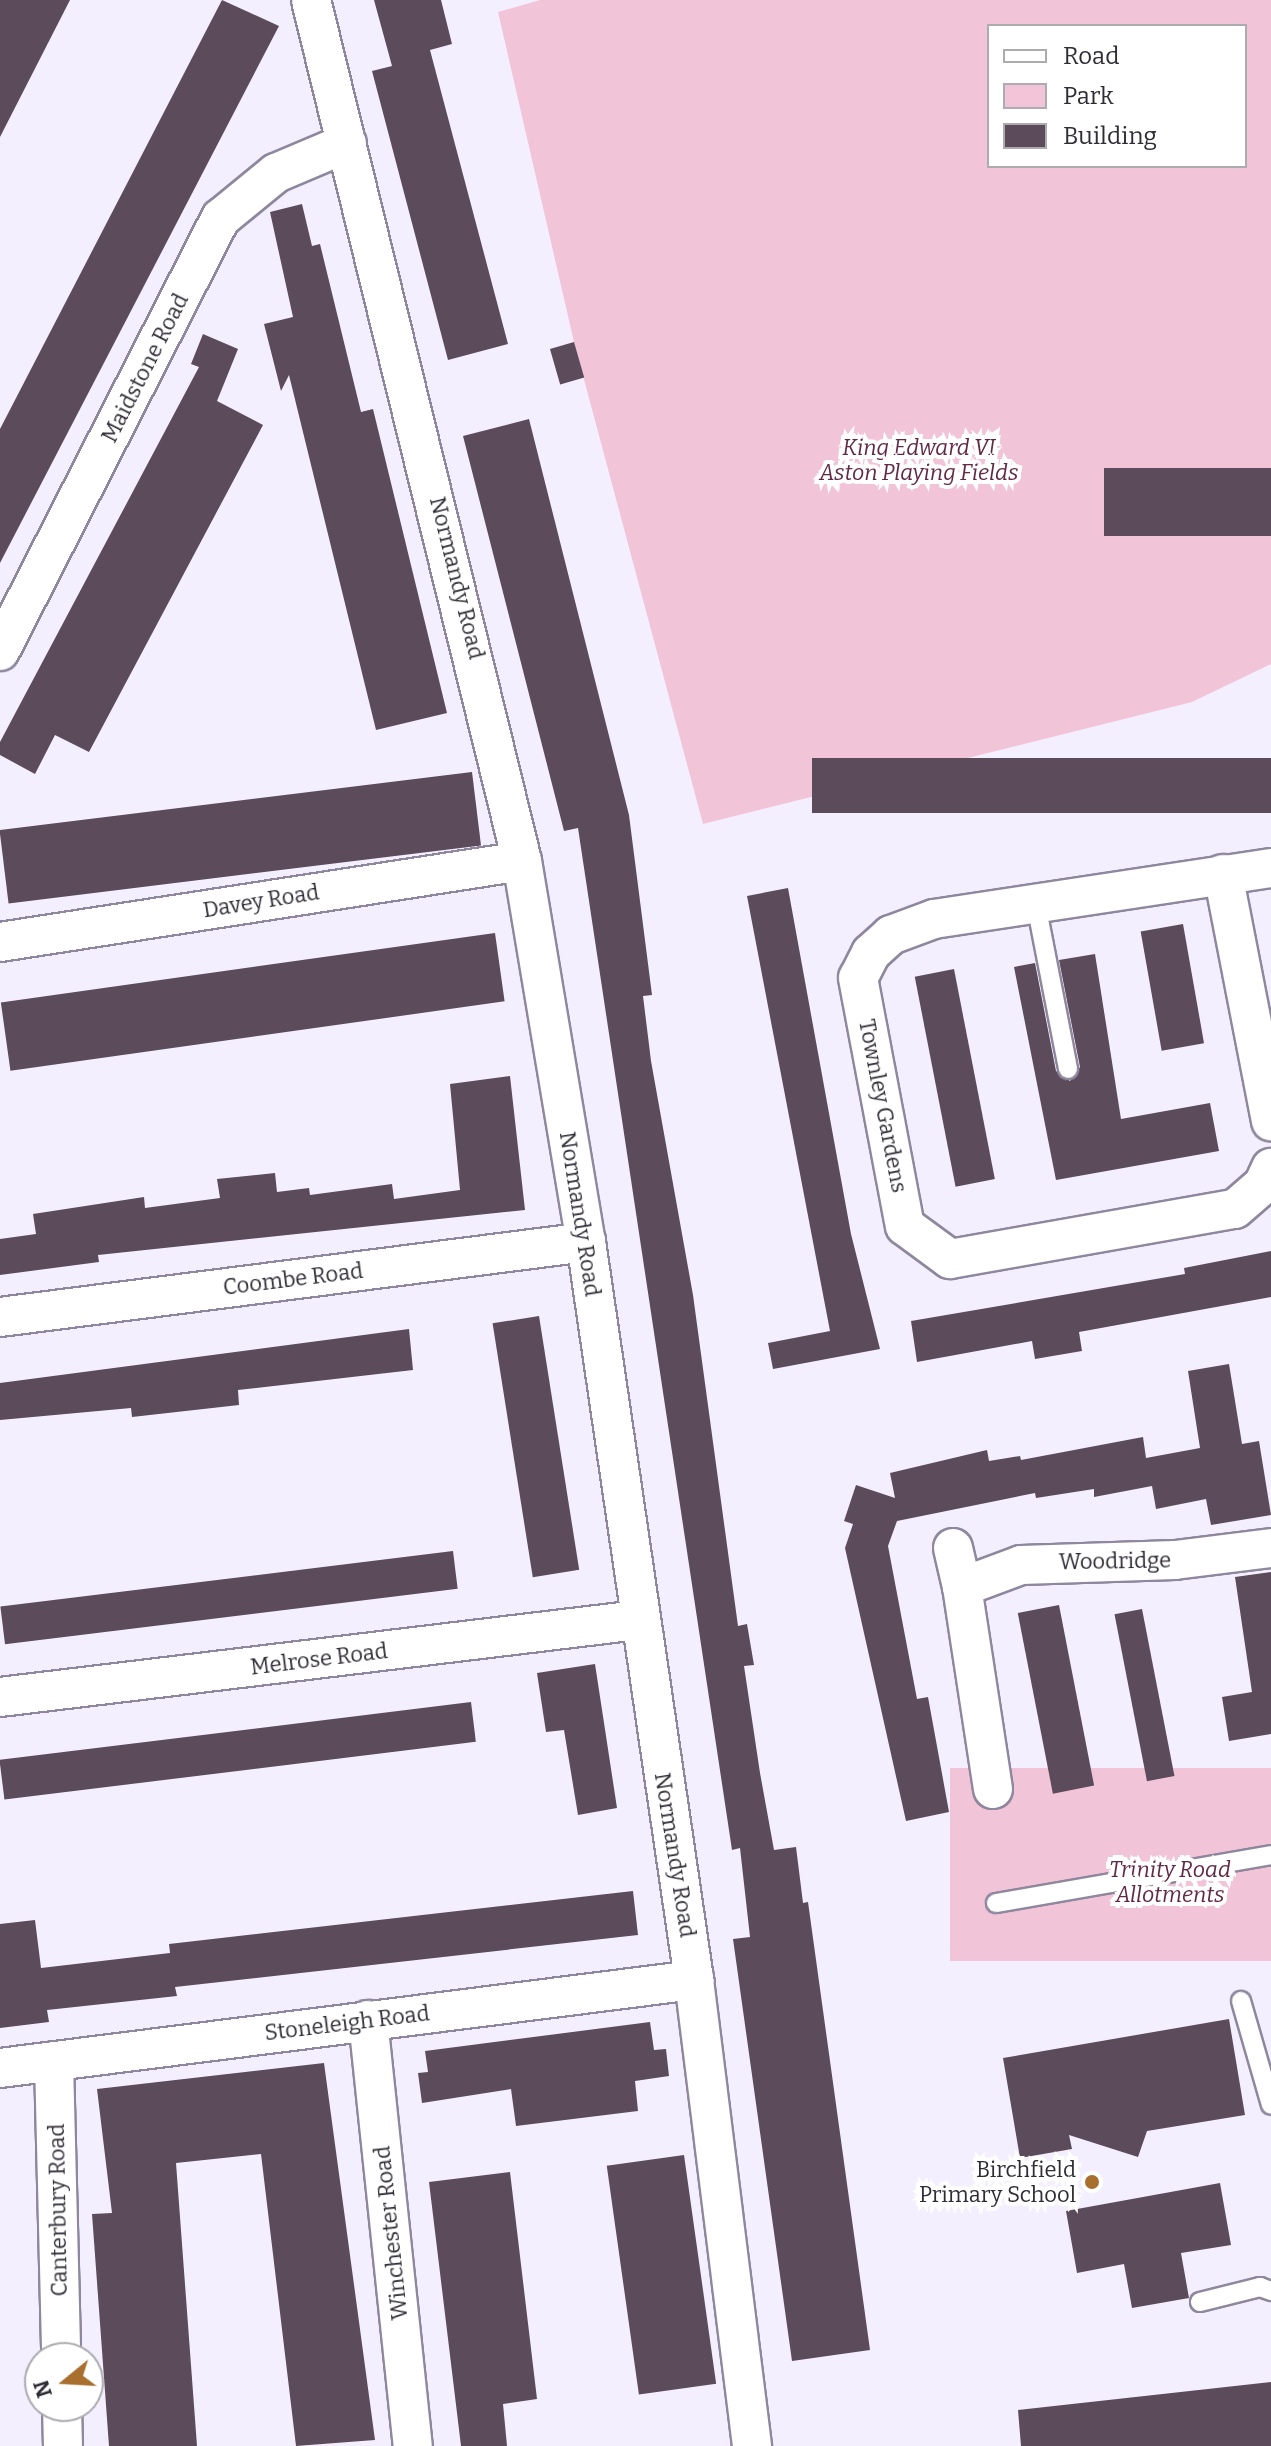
<!DOCTYPE html>
<html>
<head>
<meta charset="utf-8">
<style>
	body { margin:0 }
	#map { position:relative; width:1271px; height:2446px; overflow:hidden; background:#f4effe; font-family:Bitter,serif }
	div>[style] { position:absolute }
	.green>* { inset:0; background:#f2c4d8; transform-origin:0 0 }
	.building>* { inset:0; background:#5b4b5b; transform-origin:0 0 }
	.roads { filter:drop-shadow(2px 0 #8e879d) drop-shadow(-2px 0 #8e879d) drop-shadow(0 2px #8e879d) drop-shadow(0 -2px #8e879d) }
	.service>* { height:18px; margin:-9px; padding:0 9px; transform-origin:9px; border-radius:9px; background:#fff }
	.minor>* { height:38px; margin:-19px; padding:0 19px; transform-origin:19px; border-radius:19px; background:#fff }
	.dots>* { width:22px; height:22px; translate:-50% -50%; box-sizing:border-box; border:4px solid #fff; border-radius:50% }
	span { translate:-50% -50%; white-space:nowrap; text-align:center; line-height:1.15; -webkit-text-stroke:8px #fff; paint-order:stroke }
	.street-label { font-size:22px; color:#302c36 }
	.park-label { font-size:22px; color:#622845; font-style:italic }
	.poi-label { font-size:22px; color:#302c36 }
	.right { translate:-100% -50%; text-align:right }
	.legend { position:absolute; left:987px; top:24px; width:260px; height:144px; box-sizing:border-box; background:#fff; border:2px solid #acabaf; margin:0; padding:10px 14px; list-style:none; font-size:24px; color:#302c36 }
	.legend li { display:flex; align-items:center; gap:16px; height:40px }
	.legend b { width:40px; border:2px solid #acabaf }
	.north { position:absolute; left:24px; top:2342px; width:80px; height:80px; box-sizing:border-box; background:#fff; border:2px solid #acabaf; border-radius:50%; rotate:252deg; font-size:22px; font-weight:700; line-height:32px; text-align:center; color:#302c36 }
	.north::after { content:''; display:block; margin:auto; width:28px; height:36px; background:#a96f2f; clip-path:polygon(50% 0,100% 100%,50% 72%,0 100%) }
</style>
</head>
<body>
<div id="map">
	<div class="green">
		<i style="clip-path:polygon(evenodd,540px 0,1271px 0,1271px 664px,1192px 702px,703px 824px,574px 342px,498px 12px,540px 0,989px 26px,1245px 26px,1245px 166px,989px 166px,989px 26px)"></i>
		<i style="left:1271px;top:1768px;width:193px;height:321px;rotate:90deg"></i>
	</div>
	<div class="building">
		<i style="clip-path:polygon(0 0,70px 0,0 137px)"></i>
		<i style="clip-path:polygon(222px 0,279px 26px,0 563px,0 429px)"></i>
		<i style="clip-path:polygon(374px 0,441px 0,452px 44px,430px 50px,508px 344px,448px 360px,372px 71px,392px 66px)"></i>
		<i style="clip-path:polygon(302px 204px,312px 246px,320px 244px,361px 412px,373px 409px,447px 713px,376px 730px,289px 375px,281px 391px,264px 324px,293px 317px,270px 212px)"></i>
		<i style="clip-path:polygon(203px 334px,238px 349px,217px 401px,263px 425px,89px 752px,55px 735px,35px 774px,0 755px,0 742px,199px 367px,191px 364px)"></i>
		<i style="left:574px;top:342px;width:37px;height:25px;rotate:74deg"></i>
		<i style="clip-path:polygon(529px 419px,629px 815px,652px 995px,643px 996px,651px 1061px,693px 1295px,738px 1626px,747px 1624px,754px 1665px,744px 1666px,760px 1773px,774px 1850px,796px 1847px,803px 1903px,808px 1902px,870px 2350px,792px 2361px,733px 1939px,750px 1937px,740px 1848px,732px 1850px,578px 828px,564px 831px,463px 436px)"></i>
		<i style="left:1271px;top:468px;width:68px;height:167px;rotate:90deg"></i>
		<i style="left:1271px;top:758px;width:55px;height:459px;rotate:90deg"></i>
		<i style="left:472px;top:772px;width:74px;height:476px;rotate:83deg"></i>
		<i style="clip-path:polygon(788px 888px,851px 1234px,880px 1349px,773px 1369px,768px 1343px,830px 1331px,747px 896px)"></i>
		<i style="left:1183px;top:924px;width:121px;height:43px;rotate:80deg"></i>
		<i style="left:495px;top:933px;width:69px;height:499px;rotate:82deg"></i>
		<i style="clip-path:polygon(1095px 954px,1121px 1119px,1210px 1103px,1219px 1151px,1056px 1180px,1014px 967px,1035px 963px,1056px 1071px,1070px 1081px,1080px 1067px,1059px 960px)"></i>
		<i style="left:954px;top:969px;width:214px;height:40px;rotate:79deg"></i>
		<i style="clip-path:polygon(510px 1076px,525px 1210px,98px 1255px,99px 1262px,0 1275px,0 1239px,36px 1234px,33px 1214px,144px 1197px,145px 1208px,220px 1198px,217px 1179px,275px 1173px,277px 1192px,309px 1188px,310px 1195px,392px 1184px,394px 1199px,460px 1190px,450px 1084px)"></i>
		<i style="clip-path:polygon(1271px 1251px,1271px 1297px,1079px 1332px,1082px 1351px,1035px 1359px,1032px 1341px,917px 1362px,911px 1321px,1185px 1274px,1184px 1268px)"></i>
		<i style="left:539px;top:1316px;width:257px;height:47px;rotate:81deg"></i>
		<i style="clip-path:polygon(409px 1329px,413px 1370px,238px 1390px,239px 1405px,132px 1417px,131px 1408px,0 1420px,0 1383px)"></i>
		<i style="clip-path:polygon(1229px 1364px,1242px 1444px,1259px 1441px,1271px 1515px,1211px 1525px,1206px 1499px,1156px 1509px,1152px 1486px,1094px 1497px,1094px 1489px,1036px 1498px,1035px 1493px,897px 1521px,888px 1546px,917px 1699px,928px 1697px,949px 1812px,906px 1821px,845px 1548px,853px 1524px,844px 1521px,856px 1485px,895px 1498px,890px 1473px,987px 1450px,989px 1461px,1020px 1456px,1021px 1460px,1143px 1437px,1146px 1458px,1200px 1448px,1188px 1371px)"></i>
		<i style="left:453px;top:1551px;width:38px;height:456px;rotate:83deg"></i>
		<i style="clip-path:polygon(1271px 1572px,1271px 1734px,1229px 1741px,1222px 1697px,1252px 1692px,1235px 1577px)"></i>
		<i style="left:1059px;top:1605px;width:184px;height:42px;rotate:79deg"></i>
		<i style="left:1142px;top:1609px;width:170px;height:28px;rotate:79deg"></i>
		<i style="clip-path:polygon(595px 1664px,617px 1808px,578px 1815px,564px 1730px,546px 1732px,537px 1673px)"></i>
		<i style="left:471px;top:1702px;width:40px;height:475px;rotate:83deg"></i>
		<i style="clip-path:polygon(633px 1891px,638px 1935px,175px 1987px,177px 1996px,47px 2010px,49px 2022px,0 2028px,0 1924px,35px 1920px,41px 1968px,170px 1953px,169px 1944px)"></i>
		<i style="clip-path:polygon(1229px 2019px,1245px 2115px,1147px 2131px,1138px 2157px,1069px 2135px,1072px 2149px,1020px 2158px,1003px 2058px)"></i>
		<i style="clip-path:polygon(650px 2022px,654px 2050px,666px 2049px,669px 2076px,635px 2081px,638px 2111px,516px 2126px,511px 2089px,422px 2103px,418px 2073px,428px 2072px,425px 2051px)"></i>
		<i style="clip-path:polygon(324px 2063px,375px 2440px,296px 2446px,261px 2154px,176px 2163px,197px 2446px,109px 2446px,92px 2214px,112px 2213px,97px 2089px)"></i>
		<i style="left:684px;top:2155px;width:231px;height:78px;rotate:82deg"></i>
		<i style="clip-path:polygon(510px 2172px,537px 2399px,503px 2404px,507px 2446px,461px 2446px,429px 2182px)"></i>
		<i style="clip-path:polygon(1220px 2183px,1231px 2245px,1181px 2253px,1189px 2298px,1132px 2308px,1124px 2264px,1077px 2273px,1066px 2211px)"></i>
		<i style="clip-path:polygon(1271px 2382px,1271px 2446px,1021px 2446px,1018px 2410px)"></i>
	</div>
	<div class="roads">
		<div class="service">
			<i style="left:1036px;top:904px;width:168px;rotate:79deg"></i>
			<i style="left:996px;top:1903px;width:279px;rotate:-9.9deg"></i>
			<i style="left:1241px;top:2001px;width:108px;rotate:73.9deg"></i>
			<i style="left:1200px;top:2302px;width:62px;rotate:-14deg"></i>
			<i style="left:1260px;top:2287px;width:12px;rotate:20deg"></i>
		</div>
		<div class="minor">
			<i style="left:311px;top:0;width:886px;rotate:76.23deg"></i>
			<i style="left:522px;top:861px;width:386px;rotate:80.5deg"></i>
			<i style="left:586px;top:1242px;width:746px;rotate:81.67deg"></i>
			<i style="left:694px;top:1980px;width:470px;rotate:82.9deg"></i>
			<i style="left:0;top:651px;width:486px;rotate:-63deg"></i>
			<i style="left:221px;top:218px;width:71px;rotate:-39.3deg"></i>
			<i style="left:276px;top:173px;width:77px;rotate:-22.9deg"></i>
			<i style="left:1271px;top:868px;width:341px;rotate:171.4deg"></i>
			<i style="left:934px;top:919px;width:46px;rotate:159.6deg"></i>
			<i style="left:891px;top:935px;width:27px;rotate:138deg"></i>
			<i style="left:871px;top:953px;width:28px;rotate:117deg"></i>
			<i style="left:858px;top:978px;width:252px;rotate:79.3deg"></i>
			<i style="left:905px;top:1226px;width:56px;rotate:36.3deg"></i>
			<i style="left:950px;top:1259px;width:289px;rotate:-10deg"></i>
			<i style="left:1235px;top:1209px;width:37px;rotate:-41deg"></i>
			<i style="left:1263px;top:1185px;width:19px;rotate:-65deg"></i>
			<i style="left:1223px;top:874px;width:252px;rotate:79deg"></i>
			<i style="left:0;top:942px;width:528px;rotate:-8.82deg"></i>
			<i style="left:0;top:1317px;width:591px;rotate:-7.29deg"></i>
			<i style="left:953px;top:1548px;width:40px;rotate:77deg"></i>
			<i style="left:0;top:1697px;width:643px;rotate:-6.88deg"></i>
			<i style="left:993px;top:1789px;width:204px;rotate:-98.7deg"></i>
			<i style="left:962px;top:1587px;width:63px;rotate:-20.4deg"></i>
			<i style="left:1021px;top:1565px;width:154px;rotate:-1.9deg"></i>
			<i style="left:1175px;top:1560px;width:97px;rotate:-7.1deg"></i>
			<i style="left:368px;top:2020px;width:428px;rotate:84deg"></i>
			<i style="left:54px;top:2061px;width:297px;rotate:88.6deg"></i>
			<i style="left:0;top:2068px;width:700px;rotate:-7.23deg"></i>
			<i style="left:62px;top:2406px;width:40px;rotate:88.6deg"></i>
		</div>
	</div>
	<div class="dots">
		<i style="left:1092px;top:2182px;background:#a96f2f"></i>
	</div>
	<div class="street-label">
		<span style="left:145px;top:368px;rotate:-63deg">Maidstone Road</span>
		<span style="left:457px;top:578px;rotate:76deg">Normandy Road</span>
		<span style="left:261px;top:901px;rotate:-9deg">Davey Road</span>
		<span style="left:883px;top:1106px;rotate:79deg">Townley Gardens</span>
		<span style="left:580px;top:1214px;rotate:81deg">Normandy Road</span>
		<span style="left:293px;top:1279px;rotate:-7deg">Coombe Road</span>
		<span style="left:1115px;top:1561px;rotate:-1deg">Woodridge</span>
		<span style="left:319px;top:1659px;rotate:-7deg">Melrose Road</span>
		<span style="left:675px;top:1855px;rotate:81deg">Normandy Road</span>
		<span style="left:347px;top:2023px;rotate:-7deg">Stoneleigh Road</span>
		<span style="left:58px;top:2210px;rotate:-91deg">Canterbury Road</span>
		<span style="left:391px;top:2233px;rotate:-96deg">Winchester Road</span>
	</div>
	<div class="park-label">
		<span style="left:919px;top:460px">King Edward VI<br>Aston Playing Fields</span>
		<span style="left:1170px;top:1882px">Trinity Road<br>Allotments</span>
	</div>
	<div class="poi-label">
		<span class="right" style="left:1076px;top:2182px">Birchfield<br>Primary School</span>
	</div>
	<ul class="legend">
	<li><b style="height:10px;background:#fff"></b>Road</li>
	<li><b style="height:22px;background:#f2c4d8"></b>Park</li>
	<li><b style="height:22px;background:#5b4b5b"></b>Building</li>
	</ul>
	<div class="north">N</div>
</div>
</body>
</html>
